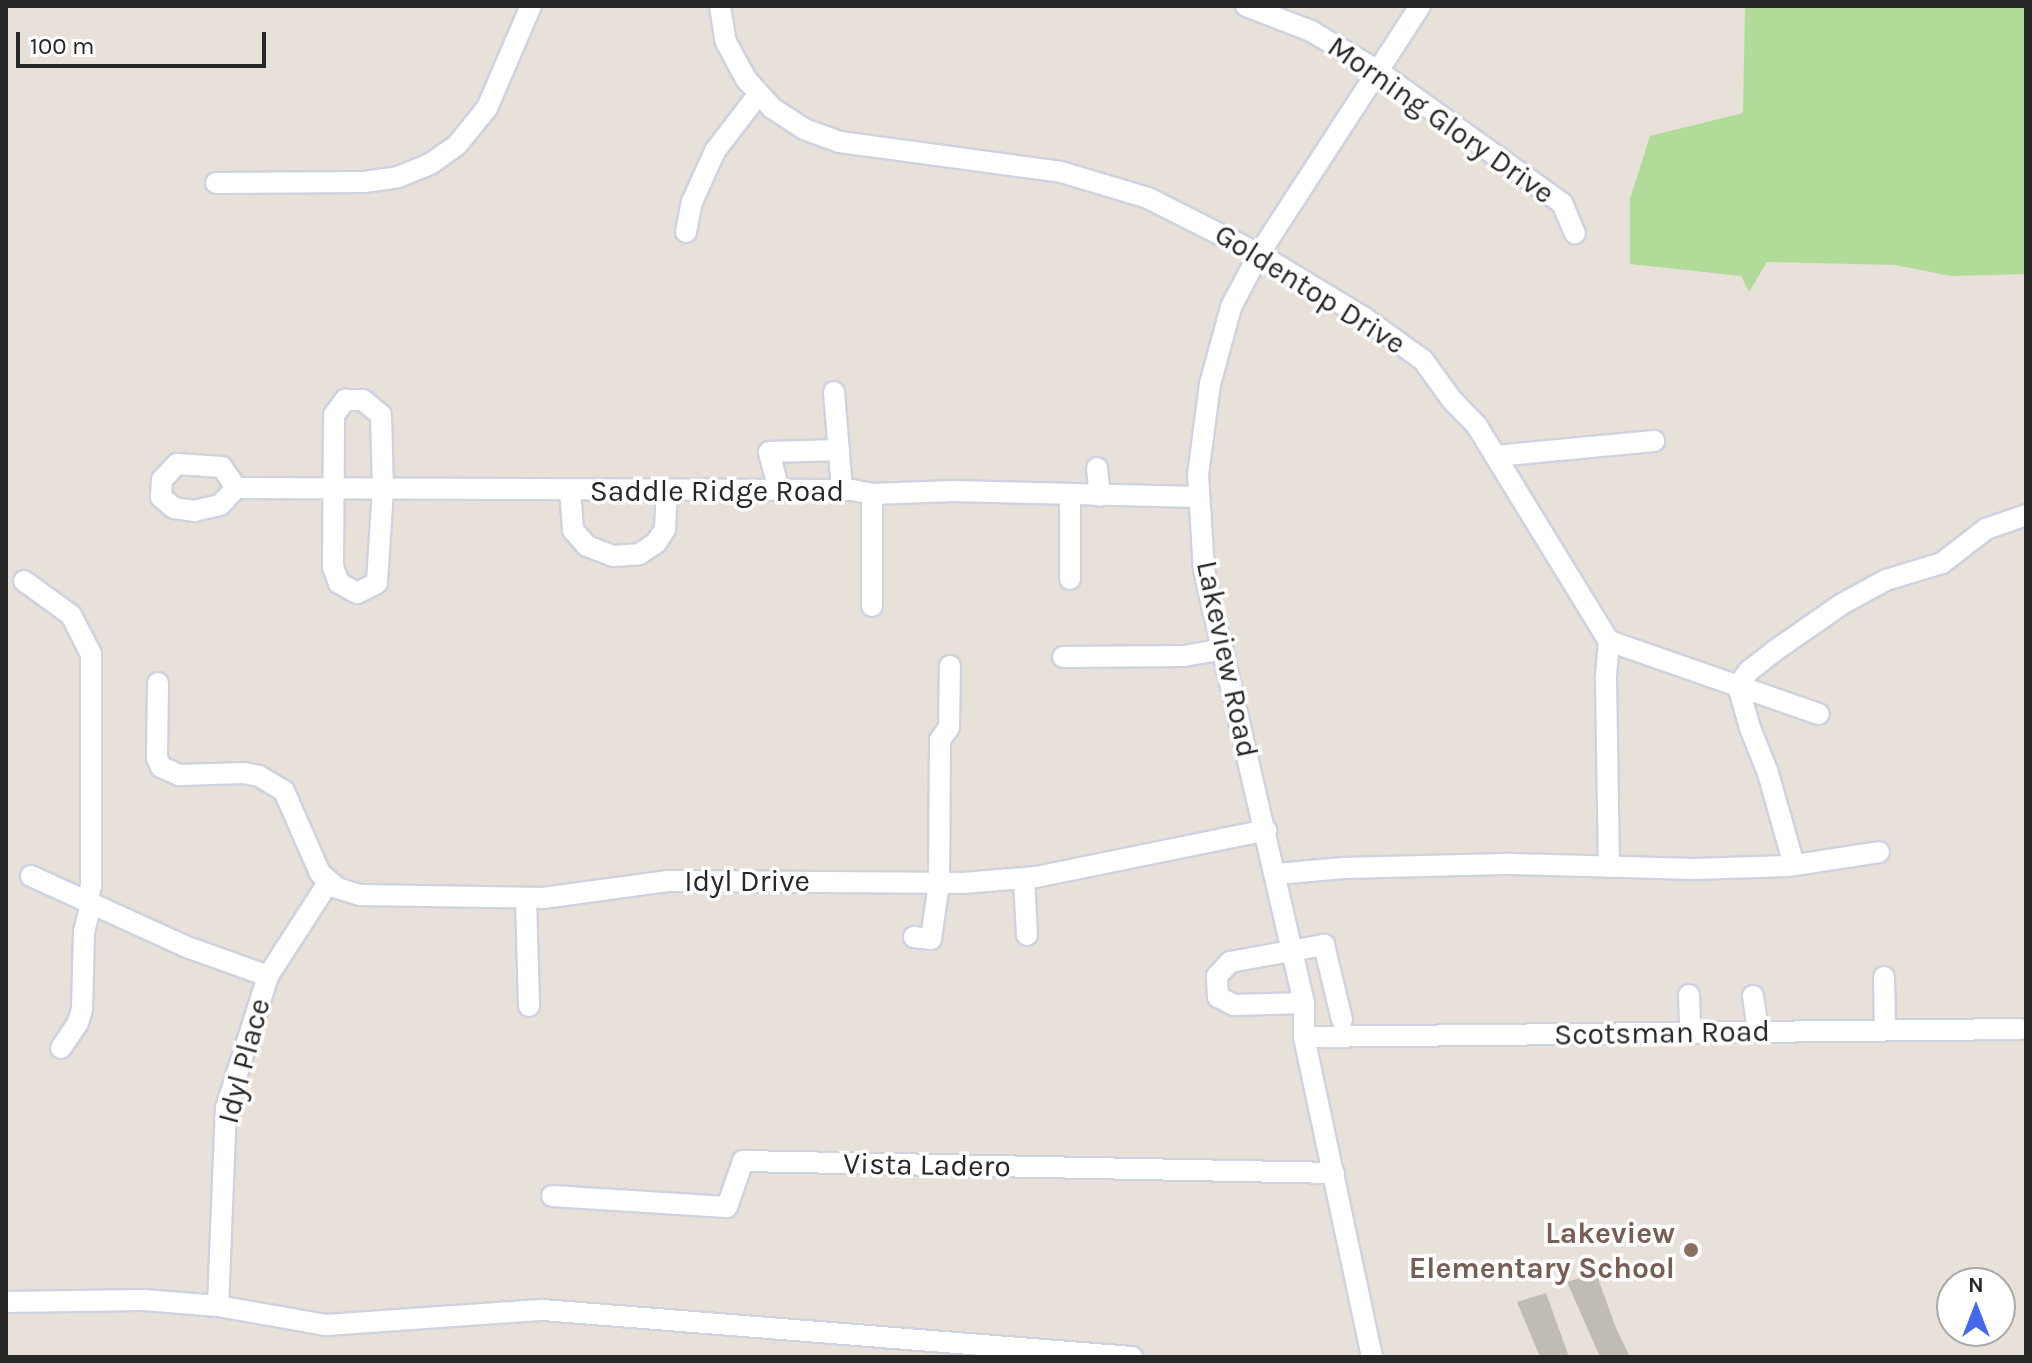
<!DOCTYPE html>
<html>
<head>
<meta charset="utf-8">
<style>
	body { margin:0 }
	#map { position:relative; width:2032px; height:1363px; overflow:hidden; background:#e8e1d9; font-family:Karla,sans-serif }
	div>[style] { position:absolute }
	.green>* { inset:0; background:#b1db99 }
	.building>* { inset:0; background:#c1bbb6 }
	.roads { filter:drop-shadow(2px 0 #cfd2df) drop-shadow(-2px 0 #cfd2df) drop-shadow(0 2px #cfd2df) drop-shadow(0 -2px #cfd2df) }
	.minor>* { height:20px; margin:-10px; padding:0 10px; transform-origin:10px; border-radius:10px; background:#fff }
	.dots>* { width:22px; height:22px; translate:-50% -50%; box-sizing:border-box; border:4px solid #fff; border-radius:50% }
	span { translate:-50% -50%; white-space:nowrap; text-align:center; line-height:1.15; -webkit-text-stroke:7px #fff; paint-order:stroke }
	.street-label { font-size:30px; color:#272727 }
	.education-label { font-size:30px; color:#785e54; font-weight:700 }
	.right { translate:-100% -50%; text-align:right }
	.frame { position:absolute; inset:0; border:8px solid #272727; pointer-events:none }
	.north { position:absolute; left:1936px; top:1267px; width:80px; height:80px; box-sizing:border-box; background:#fff; border:2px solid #a9a9a9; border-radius:50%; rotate:0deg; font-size:22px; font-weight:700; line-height:32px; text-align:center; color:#272727 }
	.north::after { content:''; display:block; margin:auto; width:28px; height:36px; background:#4567e9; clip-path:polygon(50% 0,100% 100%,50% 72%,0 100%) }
	.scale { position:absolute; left:16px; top:32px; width:250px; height:36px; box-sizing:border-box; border:4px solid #272727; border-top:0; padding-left:10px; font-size:24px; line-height:28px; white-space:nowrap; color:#272727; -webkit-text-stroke:6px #fff; paint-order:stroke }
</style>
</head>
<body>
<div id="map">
	<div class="green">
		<i style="clip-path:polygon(1745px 6px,2026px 6px,2026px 274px,1951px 276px,1895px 265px,1767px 262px,1749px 292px,1741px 276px,1630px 264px,1630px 199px,1650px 136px,1743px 113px)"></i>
	</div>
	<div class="building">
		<i style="clip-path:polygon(1596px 1273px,1616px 1328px,1630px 1357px,1600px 1357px,1567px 1282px)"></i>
		<i style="clip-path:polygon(1546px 1293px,1569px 1357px,1540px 1357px,1517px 1302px)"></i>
	</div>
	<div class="roads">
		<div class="minor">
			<i style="left:720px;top:6px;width:36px;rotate:81deg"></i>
			<i style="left:726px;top:42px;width:42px;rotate:61.6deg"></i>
			<i style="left:746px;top:79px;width:39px;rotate:48deg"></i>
			<i style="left:772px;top:108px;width:38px;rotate:33deg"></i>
			<i style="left:804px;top:129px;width:38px;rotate:20deg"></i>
			<i style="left:840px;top:142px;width:223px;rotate:7.7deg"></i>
			<i style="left:1061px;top:172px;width:91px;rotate:16.6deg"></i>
			<i style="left:1148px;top:198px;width:124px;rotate:26.8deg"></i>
			<i style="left:1259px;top:254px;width:122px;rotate:31.2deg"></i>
			<i style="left:1363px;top:317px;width:74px;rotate:35.6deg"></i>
			<i style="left:1423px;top:360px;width:49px;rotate:54.1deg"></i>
			<i style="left:1452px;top:400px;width:36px;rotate:46deg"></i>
			<i style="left:1477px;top:426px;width:252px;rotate:58.5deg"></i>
			<i style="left:1609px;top:641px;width:222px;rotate:19.2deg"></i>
			<i style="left:1246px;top:6px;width:70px;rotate:21deg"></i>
			<i style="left:1311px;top:31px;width:78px;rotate:30.8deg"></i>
			<i style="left:1378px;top:71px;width:226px;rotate:35.7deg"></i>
			<i style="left:1562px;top:203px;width:33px;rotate:67deg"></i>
			<i style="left:216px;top:183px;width:148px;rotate:-0.4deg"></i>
			<i style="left:364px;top:182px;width:34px;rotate:-8deg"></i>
			<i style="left:398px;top:177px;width:35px;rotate:-22deg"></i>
			<i style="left:430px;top:164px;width:33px;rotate:-35deg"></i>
			<i style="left:457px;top:145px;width:48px;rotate:-51deg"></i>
			<i style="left:487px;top:108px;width:111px;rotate:-66.7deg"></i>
			<i style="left:686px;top:232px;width:31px;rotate:-79deg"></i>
			<i style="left:692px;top:202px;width:56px;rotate:-65.7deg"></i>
			<i style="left:715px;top:151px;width:71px;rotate:-52.5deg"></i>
			<i style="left:834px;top:392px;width:98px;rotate:85.3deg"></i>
			<i style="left:345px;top:400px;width:18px"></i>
			<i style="left:363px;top:400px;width:23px;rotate:40deg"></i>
			<i style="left:381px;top:415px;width:74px;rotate:88.5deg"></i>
			<i style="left:383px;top:489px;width:94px;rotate:93.7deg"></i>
			<i style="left:377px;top:583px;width:22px;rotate:153deg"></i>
			<i style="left:357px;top:593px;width:21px;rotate:-151deg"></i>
			<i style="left:339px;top:583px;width:17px;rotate:-111deg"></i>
			<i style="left:333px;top:567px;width:152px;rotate:-89.6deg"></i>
			<i style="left:334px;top:415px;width:19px;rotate:-54deg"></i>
			<i style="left:1495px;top:456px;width:160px;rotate:-5.4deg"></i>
			<i style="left:177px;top:464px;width:45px;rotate:3.8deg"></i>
			<i style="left:222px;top:467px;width:25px;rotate:56deg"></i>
			<i style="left:236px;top:488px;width:23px;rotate:133deg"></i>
			<i style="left:220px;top:505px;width:26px;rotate:167deg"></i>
			<i style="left:195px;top:511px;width:21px;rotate:-172deg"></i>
			<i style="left:174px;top:508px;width:17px;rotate:-140deg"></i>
			<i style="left:161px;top:497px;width:17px;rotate:-87deg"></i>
			<i style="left:162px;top:480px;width:22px;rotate:-47deg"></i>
			<i style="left:1097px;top:468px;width:28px;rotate:84deg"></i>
			<i style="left:236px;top:488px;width:616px;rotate:0.19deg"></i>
			<i style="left:852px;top:490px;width:20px;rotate:11deg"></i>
			<i style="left:872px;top:494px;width:81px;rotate:-2.1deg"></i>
			<i style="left:953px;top:491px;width:245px;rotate:1.4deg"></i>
			<i style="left:570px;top:490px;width:40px;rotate:85.7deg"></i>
			<i style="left:573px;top:530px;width:21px;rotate:49deg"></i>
			<i style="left:587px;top:546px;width:28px;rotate:21deg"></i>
			<i style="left:613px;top:556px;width:26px;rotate:-4deg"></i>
			<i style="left:639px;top:554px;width:20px;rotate:-33deg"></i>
			<i style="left:656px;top:543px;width:17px;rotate:-57deg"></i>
			<i style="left:665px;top:529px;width:38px;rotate:-87deg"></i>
			<i style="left:779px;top:490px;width:39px;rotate:-105deg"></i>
			<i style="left:769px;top:452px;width:70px;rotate:-1.6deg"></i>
			<i style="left:872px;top:494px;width:112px;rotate:90deg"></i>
			<i style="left:1070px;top:496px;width:83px;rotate:90deg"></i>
			<i style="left:24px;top:581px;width:58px;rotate:35.9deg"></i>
			<i style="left:71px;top:615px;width:44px;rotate:62.9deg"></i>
			<i style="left:91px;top:654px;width:232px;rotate:90deg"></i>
			<i style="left:91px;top:886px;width:16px;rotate:105deg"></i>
			<i style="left:1609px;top:641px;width:38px;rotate:95deg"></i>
			<i style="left:1606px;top:679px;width:188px;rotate:89.1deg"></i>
			<i style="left:1063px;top:657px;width:121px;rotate:-0.5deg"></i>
			<i style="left:1184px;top:656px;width:39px;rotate:-10deg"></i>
			<i style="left:158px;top:683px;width:75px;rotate:90.8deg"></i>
			<i style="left:157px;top:758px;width:10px;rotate:66deg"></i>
			<i style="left:161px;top:767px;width:20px;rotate:24deg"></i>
			<i style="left:179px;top:775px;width:65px;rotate:-1.8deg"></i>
			<i style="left:244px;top:773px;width:15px;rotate:11deg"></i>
			<i style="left:259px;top:776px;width:29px;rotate:31deg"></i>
			<i style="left:284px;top:791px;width:90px;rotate:66.3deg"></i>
			<i style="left:320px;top:873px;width:23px;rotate:41deg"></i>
			<i style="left:337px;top:888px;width:24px;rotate:17deg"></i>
			<i style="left:360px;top:895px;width:183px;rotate:0.9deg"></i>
			<i style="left:543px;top:898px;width:125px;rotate:-7.8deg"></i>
			<i style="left:667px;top:881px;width:296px;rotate:0.4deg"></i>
			<i style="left:963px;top:883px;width:73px;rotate:-4.7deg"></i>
			<i style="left:1036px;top:877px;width:235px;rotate:-11.5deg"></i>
			<i style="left:1794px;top:865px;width:96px;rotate:-105.8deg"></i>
			<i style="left:1768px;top:773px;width:48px;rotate:-111.8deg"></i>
			<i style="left:1750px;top:728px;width:44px;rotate:-105.9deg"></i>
			<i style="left:1738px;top:686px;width:19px;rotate:-54deg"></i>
			<i style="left:1749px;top:671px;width:31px;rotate:-38deg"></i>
			<i style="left:1773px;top:652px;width:84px;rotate:-34.8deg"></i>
			<i style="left:1842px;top:604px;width:50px;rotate:-28.6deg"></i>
			<i style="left:1886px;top:580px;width:59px;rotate:-16.9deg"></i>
			<i style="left:1942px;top:563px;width:56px;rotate:-37.7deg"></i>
			<i style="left:1986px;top:529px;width:42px;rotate:-19.3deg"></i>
			<i style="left:1276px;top:874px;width:68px;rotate:-5deg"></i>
			<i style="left:1344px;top:868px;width:169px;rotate:-1.4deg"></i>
			<i style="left:1513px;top:864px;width:181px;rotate:1.6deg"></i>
			<i style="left:1694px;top:869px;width:94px;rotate:-1.8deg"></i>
			<i style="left:1788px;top:866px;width:92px;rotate:-8.7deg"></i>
			<i style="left:31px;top:876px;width:171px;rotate:24.5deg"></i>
			<i style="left:187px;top:947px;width:86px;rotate:19.7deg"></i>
			<i style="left:1024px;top:878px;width:57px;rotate:87deg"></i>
			<i style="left:526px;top:898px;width:108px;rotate:88.4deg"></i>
			<i style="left:914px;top:937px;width:17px;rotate:7deg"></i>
			<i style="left:931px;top:939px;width:57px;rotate:-81.9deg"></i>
			<i style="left:939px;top:883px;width:143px;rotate:-89.6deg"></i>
			<i style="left:940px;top:740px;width:16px;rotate:-55deg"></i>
			<i style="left:949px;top:727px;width:61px;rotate:-89.1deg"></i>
			<i style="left:1884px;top:977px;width:53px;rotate:88.9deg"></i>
			<i style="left:1689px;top:995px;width:37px;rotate:88deg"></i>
			<i style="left:1753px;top:996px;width:35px;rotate:82deg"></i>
			<i style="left:1304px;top:1003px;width:70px;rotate:178.4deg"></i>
			<i style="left:1234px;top:1005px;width:18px;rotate:-153deg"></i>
			<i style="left:1218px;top:997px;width:21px;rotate:-93deg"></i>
			<i style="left:1217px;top:976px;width:19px;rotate:-47deg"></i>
			<i style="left:1230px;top:962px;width:96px;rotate:-10.3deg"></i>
			<i style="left:1324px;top:945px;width:77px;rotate:76.5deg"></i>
			<i style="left:1304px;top:1037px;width:716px;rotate:-0.64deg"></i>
			<i style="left:61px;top:1048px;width:30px;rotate:-56deg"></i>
			<i style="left:78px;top:1023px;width:15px;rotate:-74deg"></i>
			<i style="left:82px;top:1009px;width:77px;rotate:-88.5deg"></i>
			<i style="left:84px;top:932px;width:30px;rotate:-76deg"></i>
			<i style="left:552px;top:1196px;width:175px;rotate:3.6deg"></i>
			<i style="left:727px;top:1207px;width:49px;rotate:-70.8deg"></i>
			<i style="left:743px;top:1161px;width:591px;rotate:1.16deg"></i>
			<i style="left:6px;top:1302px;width:138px;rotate:-0.8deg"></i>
			<i style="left:144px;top:1300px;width:74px;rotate:4.6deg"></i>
			<i style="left:218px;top:1306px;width:110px;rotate:10deg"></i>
			<i style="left:326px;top:1325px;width:218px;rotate:-4deg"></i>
			<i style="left:543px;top:1310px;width:591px;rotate:4.56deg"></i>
			<i style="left:218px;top:1306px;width:198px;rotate:-87.7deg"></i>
			<i style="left:226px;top:1108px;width:139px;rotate:-72.3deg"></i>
			<i style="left:268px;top:976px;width:111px;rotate:-57.2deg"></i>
			<i style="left:1372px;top:1357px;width:327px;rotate:-102deg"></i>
			<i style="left:1304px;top:1037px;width:34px;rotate:-90deg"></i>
			<i style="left:1304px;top:1003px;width:444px;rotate:-103deg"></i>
			<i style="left:1204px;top:570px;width:95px;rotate:-93.6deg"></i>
			<i style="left:1198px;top:475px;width:92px;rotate:-82.5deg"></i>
			<i style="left:1210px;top:384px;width:80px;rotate:-74.7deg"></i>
			<i style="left:1231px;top:307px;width:60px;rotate:-62.2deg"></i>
			<i style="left:1259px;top:254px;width:296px;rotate:-57deg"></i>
		</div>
	</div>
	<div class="dots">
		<i style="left:1691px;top:1250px;background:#8d6e63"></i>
	</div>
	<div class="street-label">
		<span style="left:1441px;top:120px;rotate:35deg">Morning Glory Drive</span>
		<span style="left:1310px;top:289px;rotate:32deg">Goldentop Drive</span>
		<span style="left:717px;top:491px">Saddle Ridge Road</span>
		<span style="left:1227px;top:659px;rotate:78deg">Lakeview Road</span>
		<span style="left:747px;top:881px">Idyl Drive</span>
		<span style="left:1662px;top:1033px;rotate:-1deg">Scotsman Road</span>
		<span style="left:244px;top:1061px;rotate:-75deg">Idyl Place</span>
		<span style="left:927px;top:1165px;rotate:1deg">Vista Ladero</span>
	</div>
	<div class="education-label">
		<span class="right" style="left:1675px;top:1250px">Lakeview<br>Elementary School</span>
	</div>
	<div class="frame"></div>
	<div class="north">N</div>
	<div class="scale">100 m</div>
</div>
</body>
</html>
